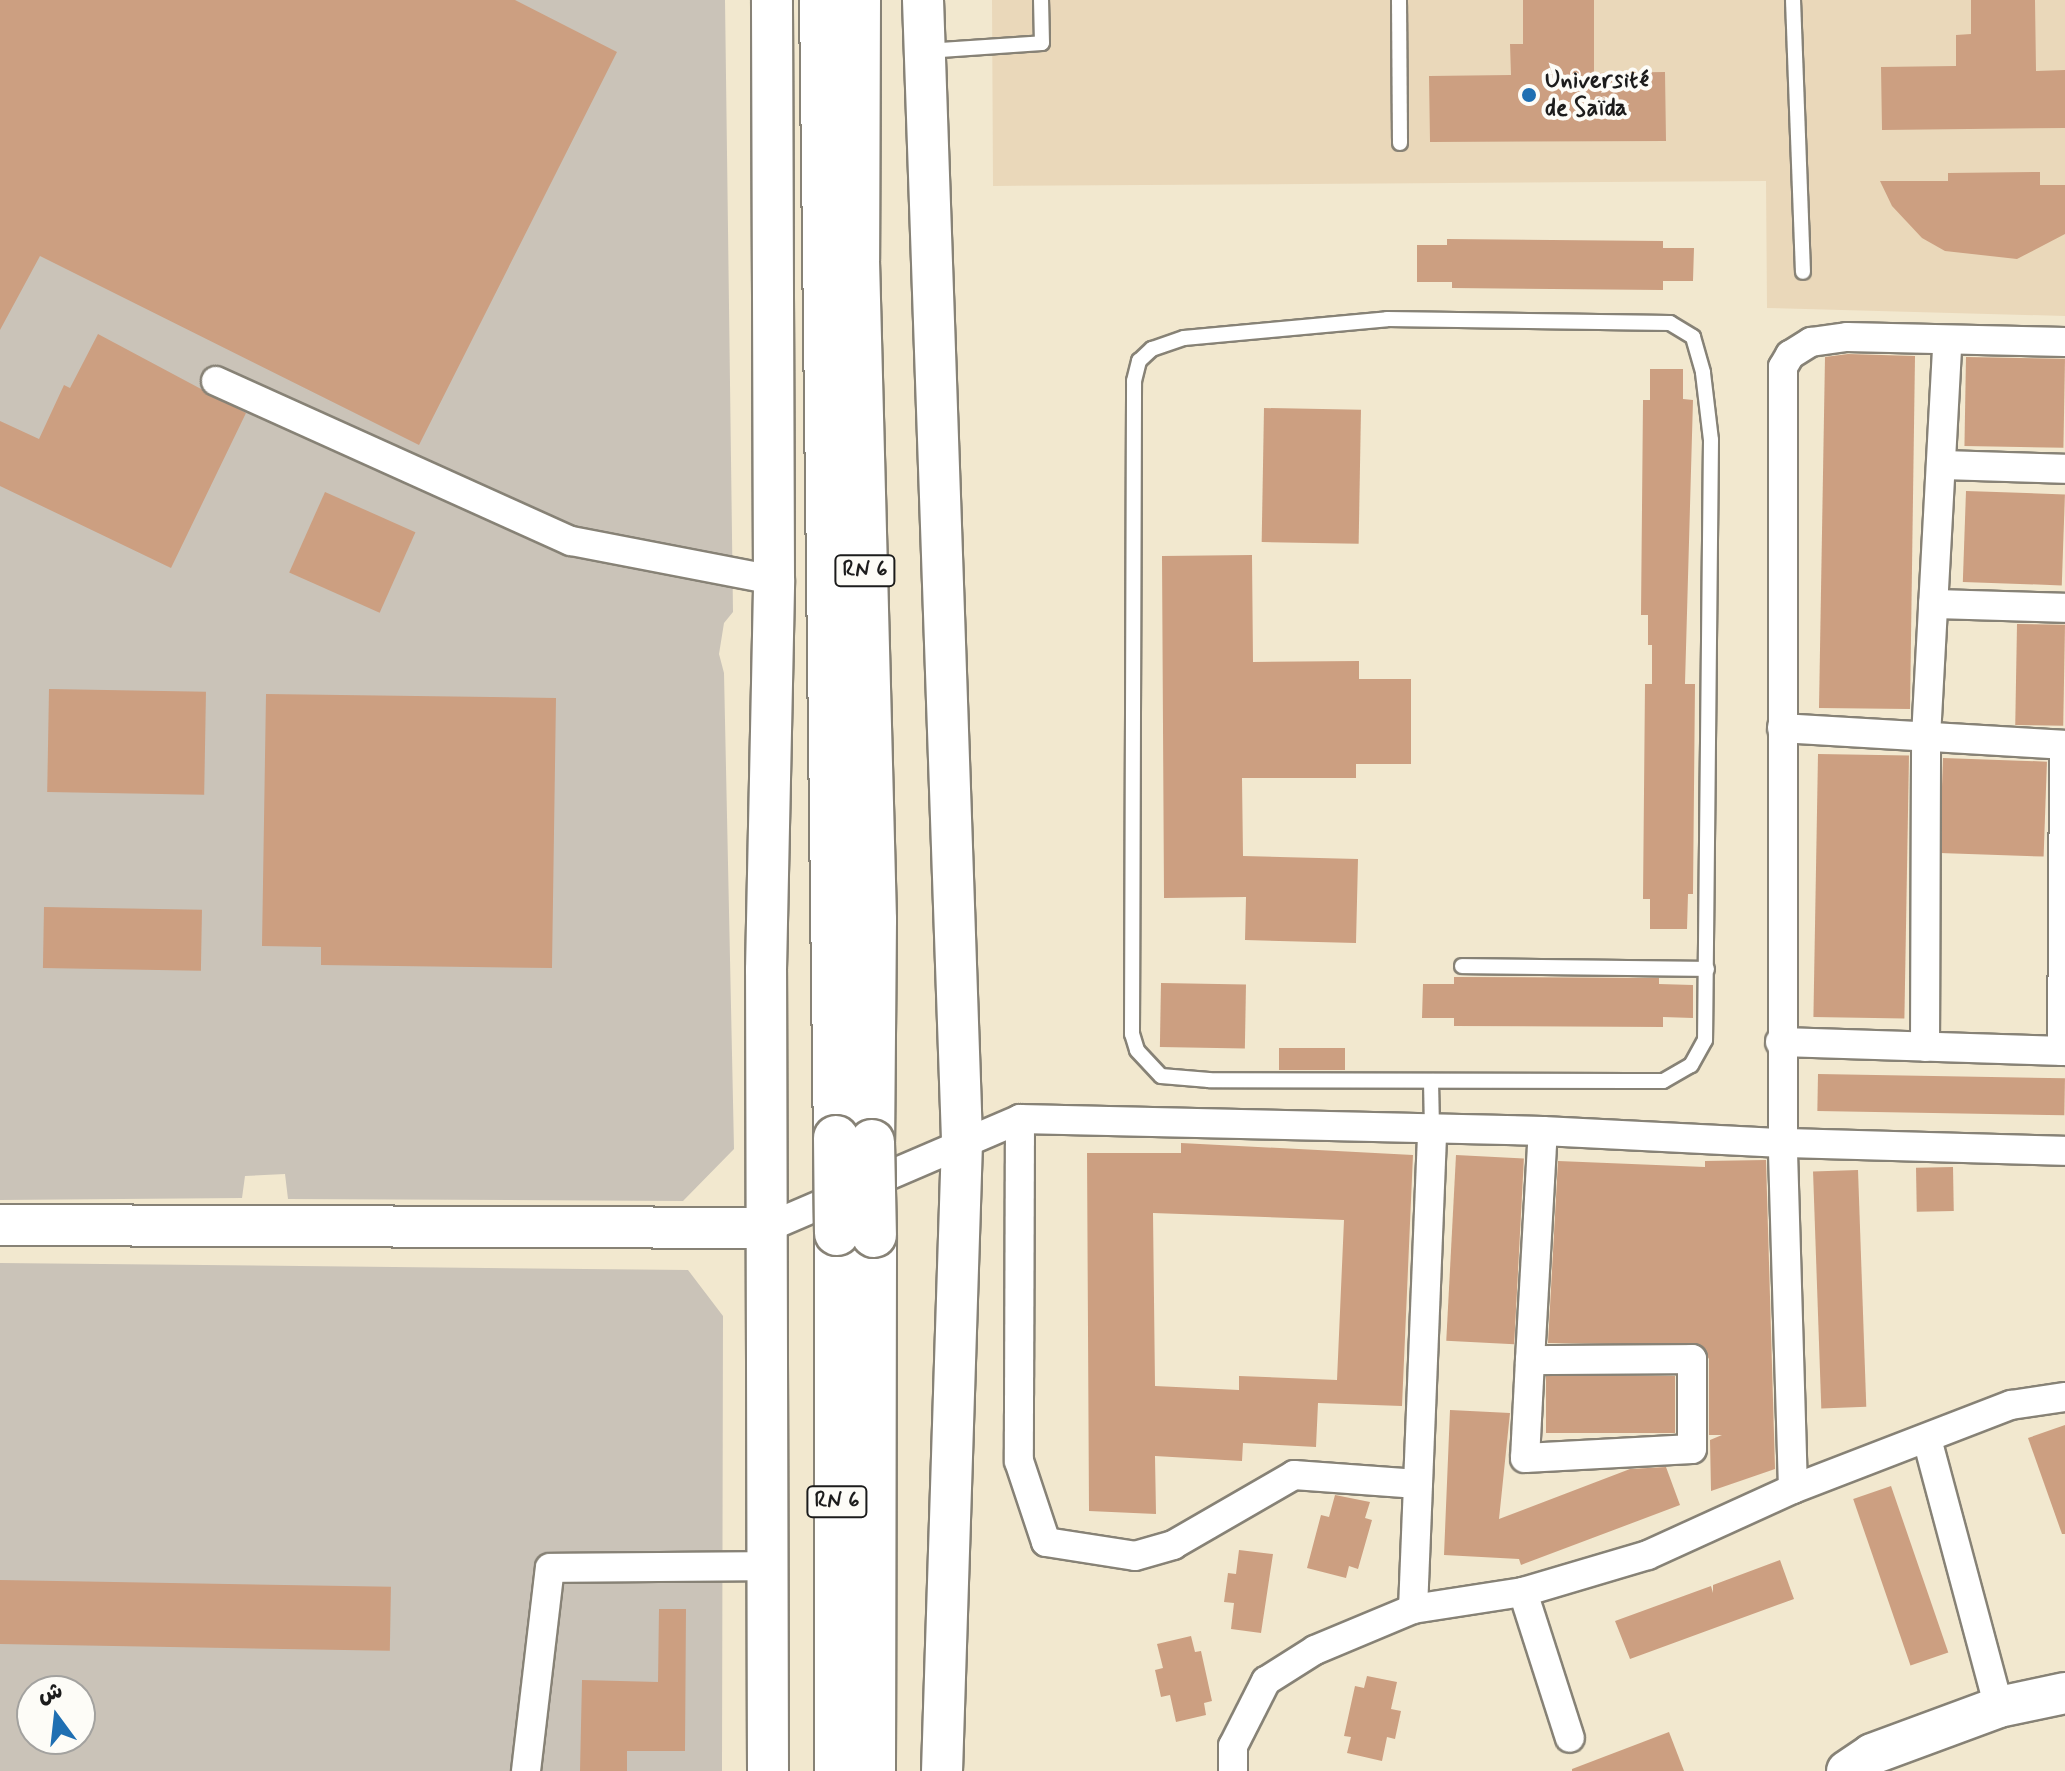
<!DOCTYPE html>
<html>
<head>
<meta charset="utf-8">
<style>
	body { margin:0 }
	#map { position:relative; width:2065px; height:1771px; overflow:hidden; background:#f2e8cf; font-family:Mynerve,"Playpen Sans Arabic",sans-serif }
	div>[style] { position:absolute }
	.built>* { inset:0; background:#ead8ba }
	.industrial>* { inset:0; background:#cac3b8 }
	.building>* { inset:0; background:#cc9f81; transform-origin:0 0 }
	.roads { filter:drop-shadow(2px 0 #878276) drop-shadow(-2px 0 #878276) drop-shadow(0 2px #878276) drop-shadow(0 -2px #878276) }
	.lane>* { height:14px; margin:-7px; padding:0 7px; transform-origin:7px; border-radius:7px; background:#fff }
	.street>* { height:28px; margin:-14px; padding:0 14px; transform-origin:14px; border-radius:14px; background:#fff }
	.secondary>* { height:40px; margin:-20px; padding:0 20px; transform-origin:20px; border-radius:20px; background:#fff }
	.primary>* { height:44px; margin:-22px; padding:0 22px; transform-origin:22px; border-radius:22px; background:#fff }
	.bridges { filter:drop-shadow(2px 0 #878276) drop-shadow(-2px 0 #878276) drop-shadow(0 2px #878276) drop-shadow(0 -2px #878276) }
	.primary-bridge>* { height:44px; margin:-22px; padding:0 22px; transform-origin:22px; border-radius:22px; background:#fff }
	.dots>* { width:22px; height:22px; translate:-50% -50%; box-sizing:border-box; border:4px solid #fdfcf7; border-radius:50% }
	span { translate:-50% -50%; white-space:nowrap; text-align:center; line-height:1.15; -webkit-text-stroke:8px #fdfcf7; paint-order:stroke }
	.shield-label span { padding:2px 6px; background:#fdfcf7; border:2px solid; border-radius:6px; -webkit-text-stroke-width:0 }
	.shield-label { font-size:22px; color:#1c1c1c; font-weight:700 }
	.poi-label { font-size:24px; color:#1c1c1c; font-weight:700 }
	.left { translate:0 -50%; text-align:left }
	.north { position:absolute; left:16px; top:1675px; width:80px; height:80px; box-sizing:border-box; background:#fdfcf7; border:2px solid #a3a29f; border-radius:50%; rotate:345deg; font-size:22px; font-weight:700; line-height:32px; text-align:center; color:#1c1c1c }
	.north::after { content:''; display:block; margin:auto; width:28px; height:36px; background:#1f6fb2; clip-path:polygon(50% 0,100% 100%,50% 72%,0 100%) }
</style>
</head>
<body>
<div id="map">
	<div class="built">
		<i style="clip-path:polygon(992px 0,2065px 0,2065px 316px,1767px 308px,1766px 181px,993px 186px)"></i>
	</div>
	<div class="industrial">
		<i style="clip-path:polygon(0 0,725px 0,733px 612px,724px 623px,719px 654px,724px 673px,734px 1149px,683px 1201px,288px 1199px,285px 1174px,245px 1176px,242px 1198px,0 1200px)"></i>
		<i style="clip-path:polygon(evenodd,0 1263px,688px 1270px,723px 1316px,722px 1771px,0 1771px,0 1263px,32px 1691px,80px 1691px,80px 1739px,32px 1739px,32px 1691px)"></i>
	</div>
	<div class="building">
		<i style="clip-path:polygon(0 0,515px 0,617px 52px,419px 445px,40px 256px,0 330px)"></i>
		<i style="clip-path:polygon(1523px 0,1594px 0,1594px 73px,1665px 72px,1666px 141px,1430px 142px,1429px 76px,1511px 75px,1510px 44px,1523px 44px)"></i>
		<i style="clip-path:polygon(1971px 0,2035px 0,2036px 71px,2065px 70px,2065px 128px,1882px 130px,1881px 67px,1956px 66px,1956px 35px,1971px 34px)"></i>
		<i style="clip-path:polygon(2040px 172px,2040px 185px,2065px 185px,2065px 234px,2017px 259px,1945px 251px,1922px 238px,1892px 206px,1880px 181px,1948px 181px,1948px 173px)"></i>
		<i style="clip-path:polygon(1447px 239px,1663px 241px,1663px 248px,1694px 248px,1693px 281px,1663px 281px,1663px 290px,1452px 288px,1452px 282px,1417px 282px,1417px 245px,1447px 245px)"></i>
		<i style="clip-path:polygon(98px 334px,246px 413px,171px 568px,0 486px,0 421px,39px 439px,64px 385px,70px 388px)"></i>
		<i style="clip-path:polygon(1848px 354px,1915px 356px,1910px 709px,1819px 708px,1825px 357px)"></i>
		<i style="left:1966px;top:357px;width:99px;height:89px;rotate:1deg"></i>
		<i style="clip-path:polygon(1650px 369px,1683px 369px,1683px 399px,1693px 400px,1685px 684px,1695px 684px,1693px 894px,1688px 894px,1687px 929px,1650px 929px,1650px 899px,1643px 899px,1645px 684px,1652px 684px,1652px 645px,1648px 645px,1648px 615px,1641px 615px,1643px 400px,1650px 400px)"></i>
		<i style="left:1264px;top:408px;width:97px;height:134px;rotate:1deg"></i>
		<i style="left:1966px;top:491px;width:99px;height:91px;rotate:2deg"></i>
		<i style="left:325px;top:492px;width:99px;height:88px;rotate:24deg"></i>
		<i style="clip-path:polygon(1252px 555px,1253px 662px,1359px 661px,1359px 679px,1411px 679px,1411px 764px,1356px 764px,1356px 778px,1242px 778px,1243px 856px,1358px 859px,1356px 943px,1245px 940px,1246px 897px,1164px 898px,1162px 556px)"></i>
		<i style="left:2017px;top:624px;width:48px;height:101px;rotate:1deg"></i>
		<i style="left:49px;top:689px;width:157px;height:103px;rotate:1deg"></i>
		<i style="clip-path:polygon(266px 694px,556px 698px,552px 968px,321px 965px,321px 947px,262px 946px)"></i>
		<i style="left:1818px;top:754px;width:91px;height:263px;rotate:1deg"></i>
		<i style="left:1943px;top:758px;width:104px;height:95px;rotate:2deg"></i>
		<i style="left:44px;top:907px;width:158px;height:61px;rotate:1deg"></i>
		<i style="clip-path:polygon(1454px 977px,1659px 978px,1659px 984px,1693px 985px,1693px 1018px,1663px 1017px,1663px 1027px,1454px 1026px,1454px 1018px,1422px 1018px,1423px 984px,1454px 984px)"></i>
		<i style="left:1161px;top:983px;width:85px;height:64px;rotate:1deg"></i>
		<i style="left:1345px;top:1048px;width:22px;height:66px;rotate:90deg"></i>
		<i style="left:1818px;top:1074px;width:247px;height:37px;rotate:1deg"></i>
		<i style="clip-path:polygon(evenodd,1181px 1143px,1413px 1155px,1402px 1406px,1318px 1403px,1316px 1447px,1243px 1443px,1242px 1461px,1155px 1456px,1156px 1514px,1089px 1511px,1087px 1153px,1181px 1153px,1181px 1143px,1153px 1213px,1344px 1220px,1337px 1380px,1239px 1376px,1239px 1390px,1155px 1386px,1153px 1213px)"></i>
		<i style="left:1456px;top:1155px;width:68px;height:186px;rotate:3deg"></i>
		<i style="clip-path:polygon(1766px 1160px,1775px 1469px,1711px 1491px,1710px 1440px,1722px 1435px,1709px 1435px,1709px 1359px,1701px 1345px,1548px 1343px,1558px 1161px,1705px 1167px,1705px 1161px)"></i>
		<i style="left:1953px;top:1167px;width:44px;height:37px;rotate:89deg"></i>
		<i style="left:1858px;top:1170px;width:237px;height:45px;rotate:88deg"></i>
		<i style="left:1675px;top:1376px;width:57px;height:129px;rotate:90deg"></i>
		<i style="clip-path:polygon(1450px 1410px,1510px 1413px,1499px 1519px,1630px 1469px,1666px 1467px,1680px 1505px,1521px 1565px,1519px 1559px,1444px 1555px)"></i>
		<i style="clip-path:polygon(2065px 1425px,2065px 1534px,2062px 1534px,2028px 1438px)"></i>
		<i style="left:1891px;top:1486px;width:176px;height:40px;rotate:71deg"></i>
		<i style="clip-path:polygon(1335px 1495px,1370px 1502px,1365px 1518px,1372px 1520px,1358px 1569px,1349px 1566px,1346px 1578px,1307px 1568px,1321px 1515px,1329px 1517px)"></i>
		<i style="clip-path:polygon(1239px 1550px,1273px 1554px,1261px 1633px,1231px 1629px,1234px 1603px,1224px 1602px,1228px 1573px,1236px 1574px)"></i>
		<i style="clip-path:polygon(1780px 1560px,1794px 1599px,1630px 1659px,1615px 1621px,1711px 1586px,1713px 1593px,1713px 1585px)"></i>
		<i style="left:0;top:1580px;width:391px;height:64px;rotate:1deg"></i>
		<i style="clip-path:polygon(659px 1609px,686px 1609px,685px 1751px,627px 1751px,627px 1771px,580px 1771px,582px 1680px,658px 1682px)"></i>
		<i style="clip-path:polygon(1191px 1636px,1195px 1652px,1201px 1651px,1212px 1701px,1204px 1703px,1206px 1715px,1176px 1722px,1170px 1695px,1161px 1697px,1155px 1670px,1163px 1668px,1157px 1644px)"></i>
		<i style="clip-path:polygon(1367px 1676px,1397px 1682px,1391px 1709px,1401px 1711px,1395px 1739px,1387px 1737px,1382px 1761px,1347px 1753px,1351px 1737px,1344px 1736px,1355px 1686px,1364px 1688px)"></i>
		<i style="clip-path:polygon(1669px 1732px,1684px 1771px,1572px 1771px,1572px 1769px)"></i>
	</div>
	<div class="roads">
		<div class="lane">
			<i style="left:1399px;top:0;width:143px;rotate:89.6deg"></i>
			<i style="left:1793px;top:0;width:272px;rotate:87.9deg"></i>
			<i style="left:926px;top:51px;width:116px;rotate:-3.9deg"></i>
			<i style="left:1042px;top:43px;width:43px;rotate:-91.3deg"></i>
			<i style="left:1387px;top:319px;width:283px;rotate:0.8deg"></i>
			<i style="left:1670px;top:323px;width:27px;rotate:31deg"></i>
			<i style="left:1693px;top:337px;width:37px;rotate:74deg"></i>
			<i style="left:1703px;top:373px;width:67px;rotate:83.2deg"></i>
			<i style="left:1711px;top:440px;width:600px;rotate:90.57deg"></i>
			<i style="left:1705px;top:1040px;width:29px;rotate:119deg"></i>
			<i style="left:1691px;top:1065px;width:32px;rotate:150deg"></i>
			<i style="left:1663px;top:1081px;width:454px;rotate:-179.9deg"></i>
			<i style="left:1209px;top:1080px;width:48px;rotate:-175.2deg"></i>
			<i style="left:1161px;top:1076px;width:35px;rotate:-133deg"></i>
			<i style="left:1137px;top:1050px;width:17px;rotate:-107deg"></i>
			<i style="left:1132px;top:1034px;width:653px;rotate:-89.82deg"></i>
			<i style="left:1134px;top:381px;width:21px;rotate:-76deg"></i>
			<i style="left:1139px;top:361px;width:18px;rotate:-43deg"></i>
			<i style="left:1152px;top:349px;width:34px;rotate:-19deg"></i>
			<i style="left:1184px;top:338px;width:204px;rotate:-5.3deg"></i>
			<i style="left:1462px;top:966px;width:245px;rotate:0.7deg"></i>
			<i style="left:1431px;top:1081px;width:48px;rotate:88.8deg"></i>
		</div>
		<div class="street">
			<i style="left:216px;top:381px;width:389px;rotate:24.3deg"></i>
			<i style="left:571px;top:541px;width:207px;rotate:10.9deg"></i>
			<i style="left:1941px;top:465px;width:124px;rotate:1.8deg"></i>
			<i style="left:1933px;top:604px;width:132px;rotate:1.7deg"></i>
			<i style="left:1782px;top:728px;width:284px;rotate:3.4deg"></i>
			<i style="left:1780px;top:1042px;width:285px;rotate:1.8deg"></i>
			<i style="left:1925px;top:1047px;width:310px;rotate:-89.8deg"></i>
			<i style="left:1926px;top:737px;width:395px;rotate:-86.9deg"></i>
			<i style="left:2062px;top:1051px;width:306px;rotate:-89.6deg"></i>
			<i style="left:1020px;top:1119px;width:342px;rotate:90.2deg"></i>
			<i style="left:1019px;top:1461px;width:85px;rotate:71.6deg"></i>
			<i style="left:1046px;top:1542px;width:90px;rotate:8.9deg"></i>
			<i style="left:1135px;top:1556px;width:40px;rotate:-16deg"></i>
			<i style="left:1173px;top:1545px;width:140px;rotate:-30deg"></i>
			<i style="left:1294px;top:1475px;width:124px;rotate:4.2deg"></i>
			<i style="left:766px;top:1228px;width:276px;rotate:-23.2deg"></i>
			<i style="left:1020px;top:1119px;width:523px;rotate:1.31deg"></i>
			<i style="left:1543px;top:1131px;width:240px;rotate:2.9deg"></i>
			<i style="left:1783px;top:1143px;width:776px;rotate:-90deg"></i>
			<i style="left:1783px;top:367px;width:14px;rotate:-60deg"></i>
			<i style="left:1790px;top:355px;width:25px;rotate:-32deg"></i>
			<i style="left:1811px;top:342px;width:36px;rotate:-8deg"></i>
			<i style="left:1847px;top:337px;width:218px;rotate:1.3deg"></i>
			<i style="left:1530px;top:1360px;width:98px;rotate:92.9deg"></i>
			<i style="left:1525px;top:1458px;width:167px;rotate:-3.1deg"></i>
			<i style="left:1692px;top:1449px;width:90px;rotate:-90deg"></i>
			<i style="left:1692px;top:1359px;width:162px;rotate:179.6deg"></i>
			<i style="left:1530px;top:1360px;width:229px;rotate:-86.8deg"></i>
			<i style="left:1927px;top:1439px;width:278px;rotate:75deg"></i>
			<i style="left:1793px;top:1489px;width:346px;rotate:-91.7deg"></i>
			<i style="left:1783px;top:1143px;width:282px;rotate:1.6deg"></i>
			<i style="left:1523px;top:1592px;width:153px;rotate:72.2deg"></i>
			<i style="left:1413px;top:1609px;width:480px;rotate:-87.7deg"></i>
			<i style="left:526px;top:1771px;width:204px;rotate:-83.3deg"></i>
			<i style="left:550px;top:1568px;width:218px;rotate:-0.5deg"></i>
			<i style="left:1233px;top:1771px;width:25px;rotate:-90deg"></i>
			<i style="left:1233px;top:1746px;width:73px;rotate:-63.1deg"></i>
			<i style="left:1266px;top:1681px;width:58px;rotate:-32.3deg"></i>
			<i style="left:1315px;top:1650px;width:106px;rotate:-22.7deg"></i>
			<i style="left:1413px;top:1609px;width:111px;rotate:-8.8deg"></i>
			<i style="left:1523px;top:1592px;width:130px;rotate:-16.5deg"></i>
			<i style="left:1648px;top:1555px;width:159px;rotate:-24.5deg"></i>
			<i style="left:1793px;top:1489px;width:234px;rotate:-21.1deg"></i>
			<i style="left:2011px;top:1405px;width:55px;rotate:-8.4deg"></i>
		</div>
		<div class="secondary">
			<i style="left:923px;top:0;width:1143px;rotate:88.04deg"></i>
			<i style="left:962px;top:1142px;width:629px;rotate:91.82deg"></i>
			<i style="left:0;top:1225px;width:766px;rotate:0.22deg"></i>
			<i style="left:768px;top:1771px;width:801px;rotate:-90.14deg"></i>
			<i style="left:766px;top:970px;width:390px;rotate:-88.8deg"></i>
			<i style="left:774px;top:580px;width:580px;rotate:-90.2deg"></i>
			<i style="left:1847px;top:1771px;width:30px;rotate:-34deg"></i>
			<i style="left:1872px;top:1754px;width:135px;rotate:-20.3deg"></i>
			<i style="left:1999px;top:1707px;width:67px;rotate:-12deg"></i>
		</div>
		<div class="primary">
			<i style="left:822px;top:0;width:1138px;rotate:89.3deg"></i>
			<i style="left:858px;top:0;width:261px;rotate:90.2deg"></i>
			<i style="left:857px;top:261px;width:659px;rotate:88.52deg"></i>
			<i style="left:874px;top:920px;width:222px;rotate:90.5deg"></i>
			<i style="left:837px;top:1233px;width:538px;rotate:90deg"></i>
			<i style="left:873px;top:1771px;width:536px;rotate:-89.89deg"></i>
		</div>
	</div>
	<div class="bridges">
		<div class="primary-bridge">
			<i style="left:836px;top:1138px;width:95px;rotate:89.4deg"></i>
			<i style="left:872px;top:1142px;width:93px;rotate:88.8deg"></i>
		</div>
	</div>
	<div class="dots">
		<i style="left:1529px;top:95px;background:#1f6fb2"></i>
	</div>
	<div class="shield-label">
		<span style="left:865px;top:571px">RN 6</span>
		<span style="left:837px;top:1502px">RN 6</span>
	</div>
	<div class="poi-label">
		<span class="left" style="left:1545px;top:95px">Université<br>de Saïda</span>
	</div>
	<div class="north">ش</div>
</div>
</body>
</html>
